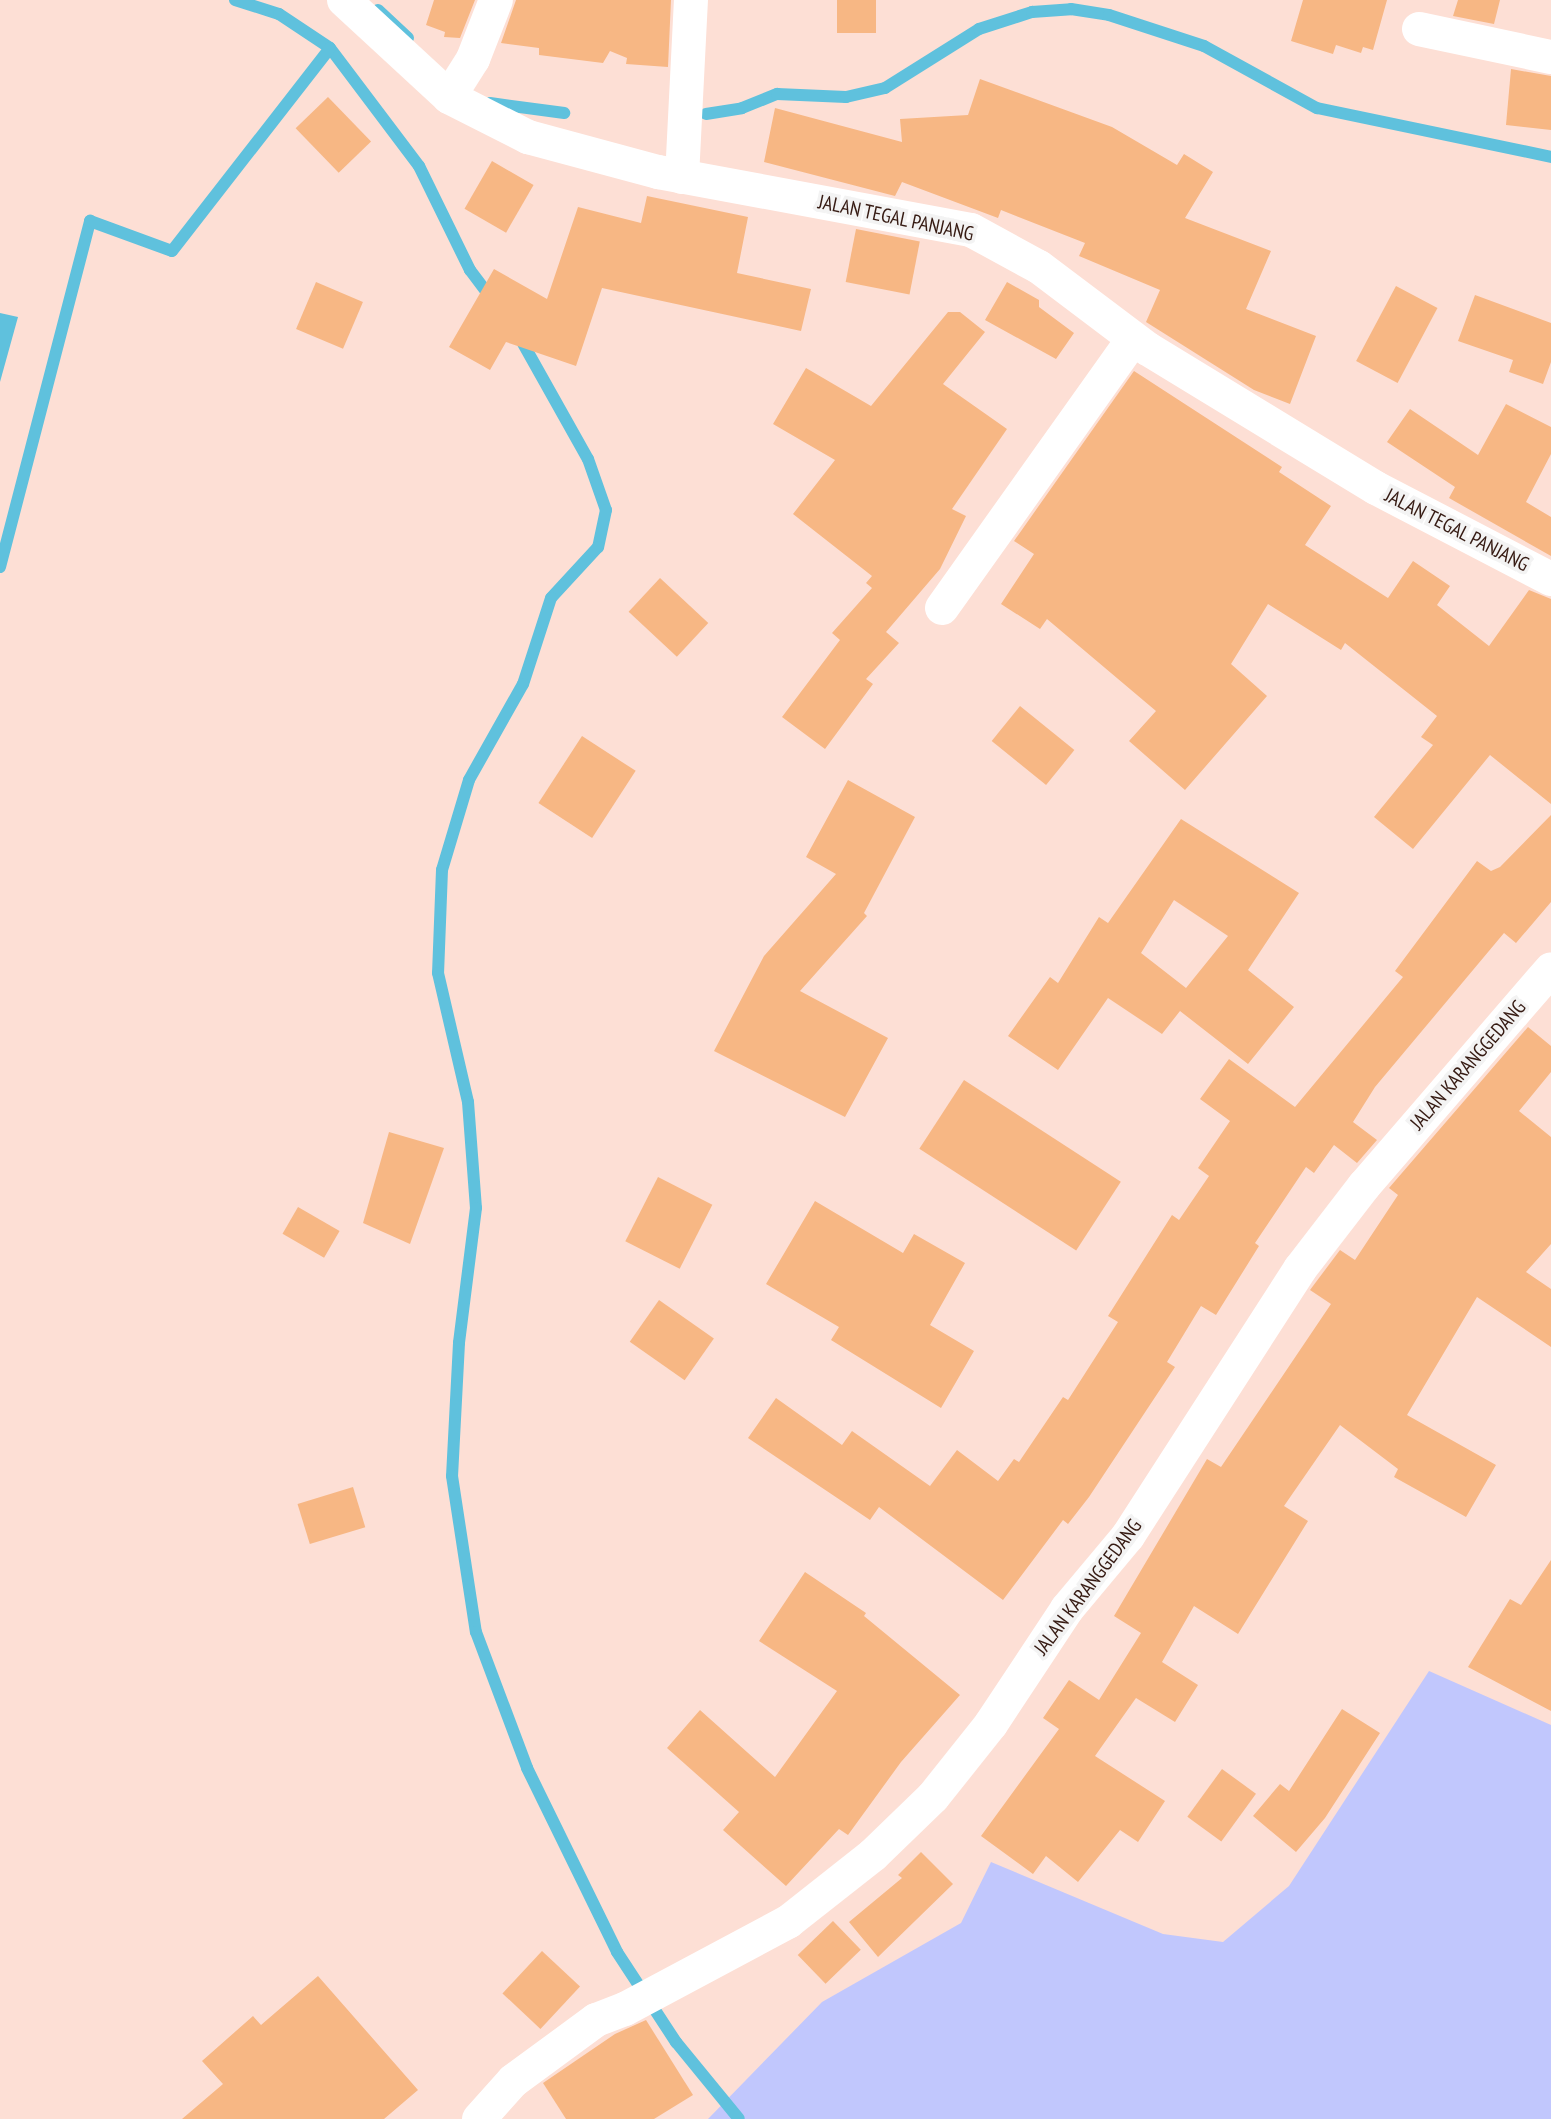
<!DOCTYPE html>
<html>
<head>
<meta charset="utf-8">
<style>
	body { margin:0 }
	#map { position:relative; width:1551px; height:2119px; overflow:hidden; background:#fddfd5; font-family:"PT Sans Narrow",sans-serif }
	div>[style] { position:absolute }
	.green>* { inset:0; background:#c1c7fd }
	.water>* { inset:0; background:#5fc1dd }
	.stream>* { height:12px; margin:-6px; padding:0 6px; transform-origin:6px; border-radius:6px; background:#5fc1dd }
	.building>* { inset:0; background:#f7b784; transform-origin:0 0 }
	.street>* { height:34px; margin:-17px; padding:0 17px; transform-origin:17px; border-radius:17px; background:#fff }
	span { translate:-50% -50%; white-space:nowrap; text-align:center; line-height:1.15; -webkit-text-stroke:7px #f3f3f3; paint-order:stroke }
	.street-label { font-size:20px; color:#361b13 }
</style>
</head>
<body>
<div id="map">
	<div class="green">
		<i style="clip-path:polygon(1429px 1671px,1551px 1725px,1551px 2119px,708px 2119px,822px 2002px,961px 1923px,991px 1862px,1163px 1934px,1223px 1942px,1289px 1886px)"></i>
	</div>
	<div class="water">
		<i style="clip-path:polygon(0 313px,18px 317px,0 382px)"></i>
	</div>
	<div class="stream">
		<i style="left:235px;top:0;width:46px;rotate:17.7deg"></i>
		<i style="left:279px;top:14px;width:61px;rotate:33.7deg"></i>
		<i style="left:330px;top:48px;width:148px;rotate:53deg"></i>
		<i style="left:419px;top:166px;width:116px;rotate:63.9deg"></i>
		<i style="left:470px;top:270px;width:38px;rotate:53deg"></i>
		<i style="left:378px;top:10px;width:41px;rotate:43deg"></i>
		<i style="left:490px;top:103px;width:75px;rotate:7.7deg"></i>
		<i style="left:706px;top:114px;width:36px;rotate:-9deg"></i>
		<i style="left:742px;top:108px;width:38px;rotate:-22deg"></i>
		<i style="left:777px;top:94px;width:69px;rotate:2.5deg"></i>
		<i style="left:846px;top:97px;width:40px;rotate:-13deg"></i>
		<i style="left:885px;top:88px;width:111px;rotate:-32.1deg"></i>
		<i style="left:979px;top:29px;width:56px;rotate:-17.8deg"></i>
		<i style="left:1032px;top:12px;width:39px;rotate:-4deg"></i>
		<i style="left:1071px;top:9px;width:38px;rotate:9deg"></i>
		<i style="left:1109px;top:15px;width:100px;rotate:18.1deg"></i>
		<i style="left:1204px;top:46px;width:129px;rotate:28.8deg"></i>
		<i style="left:1317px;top:108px;width:239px;rotate:11.8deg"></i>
		<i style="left:520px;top:338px;width:139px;rotate:60.7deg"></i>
		<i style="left:588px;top:459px;width:54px;rotate:70.6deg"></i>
		<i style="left:606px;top:510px;width:38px;rotate:102deg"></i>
		<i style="left:598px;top:547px;width:69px;rotate:132.7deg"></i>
		<i style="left:551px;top:598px;width:90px;rotate:108deg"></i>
		<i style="left:523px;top:684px;width:110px;rotate:119.4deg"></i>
		<i style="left:469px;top:780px;width:94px;rotate:106.7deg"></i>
		<i style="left:442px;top:870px;width:103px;rotate:92.2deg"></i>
		<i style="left:438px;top:973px;width:132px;rotate:76.9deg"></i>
		<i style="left:468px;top:1102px;width:106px;rotate:85.7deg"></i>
		<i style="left:476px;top:1208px;width:136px;rotate:97.2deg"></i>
		<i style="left:459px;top:1343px;width:133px;rotate:93deg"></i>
		<i style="left:452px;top:1476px;width:158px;rotate:81.3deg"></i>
		<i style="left:476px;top:1632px;width:145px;rotate:69.4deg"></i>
		<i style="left:527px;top:1768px;width:205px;rotate:63.9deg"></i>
		<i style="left:617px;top:1952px;width:108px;rotate:56.8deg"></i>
		<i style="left:676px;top:2042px;width:99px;rotate:50.7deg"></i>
		<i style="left:0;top:567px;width:358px;rotate:-75.4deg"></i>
		<i style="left:90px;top:221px;width:87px;rotate:20.1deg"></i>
		<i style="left:172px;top:251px;width:257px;rotate:-52.1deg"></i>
	</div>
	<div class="building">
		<i style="clip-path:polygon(434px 0,475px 0,460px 38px,444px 37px,445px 32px,426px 25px)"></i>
		<i style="clip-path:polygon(516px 0,671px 0,668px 67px,626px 64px,627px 58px,610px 51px,603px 63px,539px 55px,539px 48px,501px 43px)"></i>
		<i style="left:837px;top:0;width:39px;height:33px"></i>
		<i style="clip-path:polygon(1303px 0,1387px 0,1373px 50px,1363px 47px,1361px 53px,1336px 45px,1333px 54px,1291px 41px)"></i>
		<i style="clip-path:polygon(1458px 0,1500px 0,1494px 24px,1453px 16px)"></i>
		<i style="clip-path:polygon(1511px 69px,1551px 76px,1551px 130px,1506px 125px)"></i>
		<i style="clip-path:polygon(980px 79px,1112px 127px,1177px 165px,1184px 154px,1213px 172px,1185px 218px,1271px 251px,1246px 309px,1316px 336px,1290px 404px,1254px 390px,1146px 322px,1160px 290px,1079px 256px,1085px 243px,1001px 210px,998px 218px,902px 182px,895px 196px,764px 162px,775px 108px,902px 142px,900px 119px,968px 115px)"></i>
		<i style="left:328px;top:97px;width:62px;height:45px;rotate:46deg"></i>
		<i style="left:492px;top:161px;width:48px;height:55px;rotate:30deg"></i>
		<i style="clip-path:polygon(647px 196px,748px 217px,737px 273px,811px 289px,801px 331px,602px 288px,576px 366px,506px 342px,490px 370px,449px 347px,494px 269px,547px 299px,578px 207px,641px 223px)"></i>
		<i style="left:856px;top:229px;width:65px;height:54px;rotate:11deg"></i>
		<i style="left:316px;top:282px;width:51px;height:51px;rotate:23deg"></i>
		<i style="clip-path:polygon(1007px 282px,1039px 300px,1039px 307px,1074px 333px,1056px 359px,985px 320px)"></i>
		<i style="left:1396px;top:286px;width:47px;height:85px;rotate:28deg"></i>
		<i style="clip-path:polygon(1475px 295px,1551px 323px,1551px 362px,1543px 384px,1509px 372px,1513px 360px,1458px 341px)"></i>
		<i style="clip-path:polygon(948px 312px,960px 312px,985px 332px,943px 384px,1007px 429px,952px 509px,966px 516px,940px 569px,886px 632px,899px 643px,866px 679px,873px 684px,825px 749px,782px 717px,840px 640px,832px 633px,872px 588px,866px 583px,872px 576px,793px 514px,835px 460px,773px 424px,806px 368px,871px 406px)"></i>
		<i style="clip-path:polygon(1134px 371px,1282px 467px,1279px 472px,1331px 506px,1305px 545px,1388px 598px,1413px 561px,1450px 586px,1437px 605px,1489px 646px,1529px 590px,1551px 599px,1551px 804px,1490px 755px,1413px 849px,1374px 817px,1433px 745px,1421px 737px,1437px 716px,1345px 643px,1341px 650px,1268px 604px,1231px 664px,1267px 696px,1185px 790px,1129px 741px,1156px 711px,1047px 619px,1040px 629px,1001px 604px,1034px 554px,1014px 541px)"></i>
		<i style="clip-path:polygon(1506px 404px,1551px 427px,1551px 454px,1526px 502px,1551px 517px,1551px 556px,1449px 498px,1455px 487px,1387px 442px,1410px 409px,1478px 455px)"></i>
		<i style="left:660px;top:578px;width:66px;height:46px;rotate:43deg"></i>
		<i style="left:1020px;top:706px;width:70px;height:45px;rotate:39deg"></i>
		<i style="left:582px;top:736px;width:64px;height:80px;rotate:33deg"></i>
		<i style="clip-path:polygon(848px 780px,915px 817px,864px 913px,867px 916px,800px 991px,888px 1038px,845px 1117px,714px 1051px,764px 956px,836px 874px,806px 857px)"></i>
		<i style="clip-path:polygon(1551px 815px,1551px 902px,1516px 943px,1504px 933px,1375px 1087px,1353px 1122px,1377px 1140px,1357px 1163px,1334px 1145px,1314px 1173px,1306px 1167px,1255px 1243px,1259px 1246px,1216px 1315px,1201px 1306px,1167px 1362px,1175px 1367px,1089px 1497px,1068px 1524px,1063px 1520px,1003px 1600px,879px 1507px,870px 1520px,748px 1438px,776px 1398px,842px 1445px,852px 1431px,930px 1486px,957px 1450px,998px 1481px,1014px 1459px,1019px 1462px,1063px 1397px,1068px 1400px,1118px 1322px,1108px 1316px,1172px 1215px,1179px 1220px,1209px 1176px,1198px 1168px,1230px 1121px,1200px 1099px,1229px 1059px,1295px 1107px,1403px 977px,1395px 971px,1477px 861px,1491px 871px,1500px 867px)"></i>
		<i style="clip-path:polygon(evenodd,1181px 819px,1299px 893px,1248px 970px,1294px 1007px,1248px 1064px,1180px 1011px,1162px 1034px,1108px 998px,1058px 1070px,1008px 1036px,1050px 977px,1058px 983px,1099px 917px,1108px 923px,1181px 819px,1174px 900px,1228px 936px,1186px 988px,1141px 953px,1174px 900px)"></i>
		<i style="clip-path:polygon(1528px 1027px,1551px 1046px,1551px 1072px,1519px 1111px,1551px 1137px,1551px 1244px,1526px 1272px,1551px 1289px,1551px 1347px,1477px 1297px,1407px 1415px,1496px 1465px,1466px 1517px,1394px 1477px,1398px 1469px,1340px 1425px,1284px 1506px,1308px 1521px,1238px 1634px,1194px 1606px,1162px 1662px,1198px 1685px,1175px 1722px,1136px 1698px,1095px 1756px,1165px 1801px,1138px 1842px,1120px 1830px,1078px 1882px,1046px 1856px,1033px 1874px,981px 1836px,1059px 1729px,1043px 1718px,1069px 1680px,1099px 1700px,1141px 1633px,1114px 1616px,1207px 1459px,1221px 1467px,1331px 1304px,1310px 1290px,1340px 1250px,1355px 1260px,1398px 1195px,1389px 1188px)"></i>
		<i style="left:964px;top:1080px;width:187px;height:82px;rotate:33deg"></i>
		<i style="clip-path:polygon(389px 1132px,444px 1148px,410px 1244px,363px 1223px)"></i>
		<i style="left:658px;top:1177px;width:61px;height:72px;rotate:27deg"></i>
		<i style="clip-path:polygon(815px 1201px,903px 1253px,914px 1234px,965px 1263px,930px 1325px,974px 1351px,941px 1408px,831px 1340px,839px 1327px,766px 1284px)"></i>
		<i style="left:298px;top:1207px;width:48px;height:31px;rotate:30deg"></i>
		<i style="left:659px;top:1300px;width:67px;height:51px;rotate:35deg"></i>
		<i style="left:353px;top:1487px;width:42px;height:58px;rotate:73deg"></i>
		<i style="clip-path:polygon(1551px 1560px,1551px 1711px,1468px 1667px,1510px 1599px,1521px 1605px)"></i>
		<i style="clip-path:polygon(805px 1572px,866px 1613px,864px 1616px,960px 1695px,901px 1762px,848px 1835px,839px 1829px,786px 1886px,723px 1830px,739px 1812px,667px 1748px,700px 1710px,775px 1777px,837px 1691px,759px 1641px)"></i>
		<i style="clip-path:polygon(1342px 1709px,1380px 1733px,1325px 1818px,1296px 1852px,1253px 1816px,1280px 1784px,1289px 1791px)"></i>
		<i style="left:1222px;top:1769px;width:42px;height:59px;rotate:36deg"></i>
		<i style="clip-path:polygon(921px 1852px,953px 1884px,878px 1957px,849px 1922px,902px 1878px,898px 1875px)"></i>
		<i style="left:833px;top:1921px;width:40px;height:49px;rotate:46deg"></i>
		<i style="left:542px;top:1951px;width:52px;height:58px;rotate:43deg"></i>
		<i style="clip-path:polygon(318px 1976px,418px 2090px,384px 2119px,182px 2119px,223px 2084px,202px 2061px,253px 2016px,261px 2025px)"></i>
		<i style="clip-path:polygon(646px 2020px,693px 2095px,654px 2119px,566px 2119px,543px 2083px,615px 2034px)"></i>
	</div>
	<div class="street">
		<i style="left:344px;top:0;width:143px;rotate:42.7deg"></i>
		<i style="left:449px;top:97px;width:89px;rotate:26.9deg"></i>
		<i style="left:528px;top:137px;width:135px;rotate:15.1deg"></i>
		<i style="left:658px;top:172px;width:318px;rotate:10.5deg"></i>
		<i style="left:971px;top:230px;width:77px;rotate:28.6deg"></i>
		<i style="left:1039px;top:267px;width:136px;rotate:37deg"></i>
		<i style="left:1148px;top:349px;width:267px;rotate:31.4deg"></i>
		<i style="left:1376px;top:488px;width:197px;rotate:27.5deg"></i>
		<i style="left:1419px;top:29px;width:135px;rotate:12deg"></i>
		<i style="left:449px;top:97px;width:45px;rotate:-57.7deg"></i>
		<i style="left:473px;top:59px;width:63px;rotate:-68.7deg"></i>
		<i style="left:682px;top:177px;width:177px;rotate:-87.1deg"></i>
		<i style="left:942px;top:608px;width:330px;rotate:-54.6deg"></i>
		<i style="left:479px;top:2119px;width:51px;rotate:-48.2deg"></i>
		<i style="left:513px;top:2081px;width:103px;rotate:-36.3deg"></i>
		<i style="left:596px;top:2020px;width:31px;rotate:-21deg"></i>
		<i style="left:625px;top:2009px;width:185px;rotate:-28.1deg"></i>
		<i style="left:788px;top:1922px;width:108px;rotate:-38.2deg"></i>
		<i style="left:873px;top:1855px;width:83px;rotate:-44deg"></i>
		<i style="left:933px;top:1797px;width:93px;rotate:-51.5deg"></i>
		<i style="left:991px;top:1724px;width:138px;rotate:-56.5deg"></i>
		<i style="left:1067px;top:1609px;width:95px;rotate:-50.1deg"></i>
		<i style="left:1128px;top:1536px;width:318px;rotate:-57.2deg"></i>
		<i style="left:1300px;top:1269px;width:105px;rotate:-52.4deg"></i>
		<i style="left:1364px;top:1186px;width:286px;rotate:-49.2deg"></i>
	</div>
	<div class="street-label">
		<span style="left:896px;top:218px;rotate:12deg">JALAN TEGAL PANJANG</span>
		<span style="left:1457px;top:530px;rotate:27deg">JALAN TEGAL PANJANG</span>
		<span style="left:1468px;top:1065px;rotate:-49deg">JALAN KARANGGEDANG</span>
		<span style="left:1088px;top:1587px;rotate:-53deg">JALAN KARANGGEDANG</span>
	</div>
</div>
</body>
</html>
